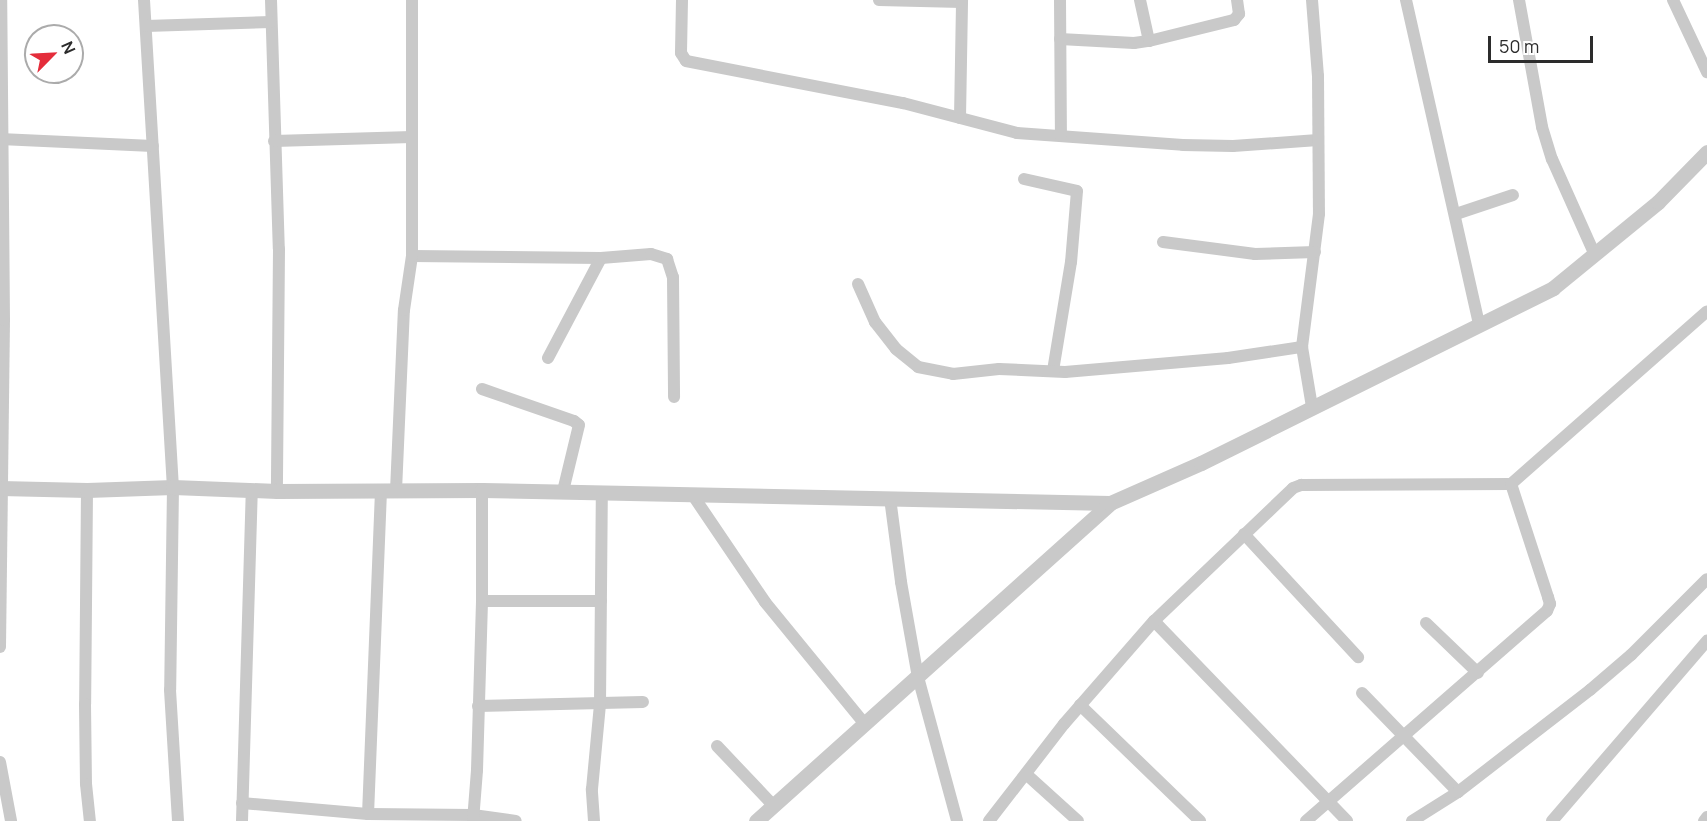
<!DOCTYPE html>
<html>
<head>
<meta charset="utf-8">
<style>
	body { margin:0 }
	#map { position:relative; width:1707px; height:821px; overflow:hidden; background:#fff; font-family:Manrope,sans-serif }
	div>[style] { position:absolute }
	.minor>* { height:12px; margin:-6px; padding:0 6px; transform-origin:6px; border-radius:6px; background:#c9c9c9 }
	.tertiary>* { height:15px; margin:-7.5px; padding:0 7.5px; transform-origin:7.5px; border-radius:7.5px; background:#c9c9c9 }
	span { translate:-50% -50%; white-space:nowrap; text-align:center; line-height:1.15; -webkit-text-stroke:6px #fff; paint-order:stroke }
	.north { position:absolute; left:24px; top:24px; width:60px; height:60px; box-sizing:border-box; background:#fff; border:2px solid #ababab; border-radius:50%; rotate:66deg; font-size:16px; font-weight:700; line-height:24px; text-align:center; color:#2c2c2c }
	.north::after { content:''; display:block; margin:auto; width:21px; height:27px; background:#e42d3b; clip-path:polygon(50% 0,100% 100%,50% 72%,0 100%) }
	.scale { position:absolute; left:1488px; top:36px; width:105px; height:27px; box-sizing:border-box; border:3px solid #2c2c2c; border-top:0; padding-left:8px; font-size:18px; line-height:21px; white-space:nowrap; color:#2c2c2c; -webkit-text-stroke:4px #fff; paint-order:stroke }
</style>
</head>
<body>
<div id="map">
	<div class="minor">
		<i style="left:144px;top:0;width:488px;rotate:86.6deg"></i>
		<i style="left:173px;top:487px;width:203px;rotate:90.8deg"></i>
		<i style="left:170px;top:690px;width:131px;rotate:86.5deg"></i>
		<i style="left:271px;top:0;width:249px;rotate:88.2deg"></i>
		<i style="left:279px;top:249px;width:242px;rotate:90.5deg"></i>
		<i style="left:682px;top:0;width:53px;rotate:91.1deg"></i>
		<i style="left:681px;top:53px;width:9px;rotate:58deg"></i>
		<i style="left:686px;top:61px;width:221px;rotate:11deg"></i>
		<i style="left:903px;top:103px;width:118px;rotate:14.7deg"></i>
		<i style="left:1017px;top:133px;width:166px;rotate:4.1deg"></i>
		<i style="left:1183px;top:145px;width:50px;rotate:1.1deg"></i>
		<i style="left:1233px;top:146px;width:85px;rotate:-4deg"></i>
		<i style="left:879px;top:0;width:83px;rotate:1.4deg"></i>
		<i style="left:1060px;top:0;width:136px;rotate:89.6deg"></i>
		<i style="left:1140px;top:0;width:42px;rotate:77.6deg"></i>
		<i style="left:1312px;top:0;width:76px;rotate:85.5deg"></i>
		<i style="left:1318px;top:76px;width:138px;rotate:89.6deg"></i>
		<i style="left:1319px;top:214px;width:134px;rotate:97.3deg"></i>
		<i style="left:1302px;top:347px;width:61px;rotate:80.5deg"></i>
		<i style="left:1406px;top:0;width:332px;rotate:77.3deg"></i>
		<i style="left:1519px;top:0;width:129px;rotate:79.7deg"></i>
		<i style="left:1542px;top:127px;width:34px;rotate:73deg"></i>
		<i style="left:1552px;top:159px;width:105px;rotate:65.9deg"></i>
		<i style="left:1673px;top:0;width:80px;rotate:64.7deg"></i>
		<i style="left:146px;top:26px;width:125px;rotate:-1.8deg"></i>
		<i style="left:1060px;top:39px;width:74px;rotate:3.1deg"></i>
		<i style="left:1134px;top:43px;width:15px;rotate:-8deg"></i>
		<i style="left:1149px;top:41px;width:88px;rotate:-13.9deg"></i>
		<i style="left:1234px;top:20px;width:8px;rotate:-50deg"></i>
		<i style="left:1239px;top:14px;width:14px;rotate:-98deg"></i>
		<i style="left:960px;top:118px;width:118px;rotate:-89deg"></i>
		<i style="left:0;top:139px;width:153px;rotate:2.6deg"></i>
		<i style="left:274px;top:141px;width:138px;rotate:-1.7deg"></i>
		<i style="left:1024px;top:179px;width:54px;rotate:12.8deg"></i>
		<i style="left:1077px;top:191px;width:71px;rotate:94.8deg"></i>
		<i style="left:1071px;top:262px;width:110px;rotate:99.4deg"></i>
		<i style="left:1456px;top:214px;width:60px;rotate:-18.4deg"></i>
		<i style="left:1163px;top:242px;width:93px;rotate:7.4deg"></i>
		<i style="left:1255px;top:254px;width:60px;rotate:-1.9deg"></i>
		<i style="left:412px;top:256px;width:189px;rotate:0.6deg"></i>
		<i style="left:601px;top:258px;width:50px;rotate:-4.6deg"></i>
		<i style="left:651px;top:254px;width:17px;rotate:17deg"></i>
		<i style="left:667px;top:259px;width:19px;rotate:72deg"></i>
		<i style="left:673px;top:277px;width:120px;rotate:89.5deg"></i>
		<i style="left:858px;top:284px;width:42px;rotate:65.9deg"></i>
		<i style="left:875px;top:322px;width:34px;rotate:52deg"></i>
		<i style="left:896px;top:349px;width:28px;rotate:39deg"></i>
		<i style="left:918px;top:367px;width:36px;rotate:11deg"></i>
		<i style="left:953px;top:374px;width:46px;rotate:-6.2deg"></i>
		<i style="left:999px;top:369px;width:66px;rotate:2.6deg"></i>
		<i style="left:1065px;top:372px;width:164px;rotate:-4.9deg"></i>
		<i style="left:1228px;top:358px;width:75px;rotate:-8.5deg"></i>
		<i style="left:548px;top:358px;width:113px;rotate:-62.1deg"></i>
		<i style="left:482px;top:389px;width:97px;rotate:19.2deg"></i>
		<i style="left:574px;top:421px;width:6px;rotate:39deg"></i>
		<i style="left:579px;top:425px;width:68px;rotate:103.6deg"></i>
		<i style="left:87px;top:490px;width:214px;rotate:90.5deg"></i>
		<i style="left:85px;top:704px;width:80px;rotate:89.3deg"></i>
		<i style="left:86px;top:784px;width:37px;rotate:84deg"></i>
		<i style="left:381px;top:491px;width:323px;rotate:92.3deg"></i>
		<i style="left:368px;top:814px;width:105px;rotate:0.5deg"></i>
		<i style="left:473px;top:815px;width:43px;rotate:7.9deg"></i>
		<i style="left:396px;top:491px;width:181px;rotate:-87.5deg"></i>
		<i style="left:404px;top:310px;width:55px;rotate:-81.6deg"></i>
		<i style="left:412px;top:256px;width:256px;rotate:-90deg"></i>
		<i style="left:692px;top:494px;width:130px;rotate:55.9deg"></i>
		<i style="left:765px;top:602px;width:156px;rotate:50.7deg"></i>
		<i style="left:890px;top:498px;width:85px;rotate:82.5deg"></i>
		<i style="left:901px;top:582px;width:97px;rotate:79.9deg"></i>
		<i style="left:918px;top:677px;width:149px;rotate:74.8deg"></i>
		<i style="left:1244px;top:534px;width:168px;rotate:47.2deg"></i>
		<i style="left:482px;top:601px;width:119px"></i>
		<i style="left:1154px;top:621px;width:278px;rotate:46deg"></i>
		<i style="left:1426px;top:623px;width:72px;rotate:43.9deg"></i>
		<i style="left:0;top:647px;width:327px;rotate:-89.3deg"></i>
		<i style="left:4px;top:320px;width:320px;rotate:-90.5deg"></i>
		<i style="left:1362px;top:693px;width:138px;rotate:45.9deg"></i>
		<i style="left:1080px;top:705px;width:167px;rotate:44deg"></i>
		<i style="left:478px;top:706px;width:165px;rotate:-1.4deg"></i>
		<i style="left:717px;top:746px;width:80px;rotate:46.5deg"></i>
		<i style="left:0;top:762px;width:60px;rotate:79.4deg"></i>
		<i style="left:1026px;top:774px;width:70px;rotate:42.1deg"></i>
		<i style="left:242px;top:803px;width:126px;rotate:5deg"></i>
		<i style="left:242px;top:821px;width:331px;rotate:-88.3deg"></i>
		<i style="left:473px;top:821px;width:51px;rotate:-85.5deg"></i>
		<i style="left:477px;top:770px;width:169px;rotate:-88.3deg"></i>
		<i style="left:482px;top:601px;width:111px;rotate:-90deg"></i>
		<i style="left:594px;top:821px;width:32px;rotate:-94deg"></i>
		<i style="left:592px;top:789px;width:85px;rotate:-84.6deg"></i>
		<i style="left:600px;top:704px;width:212px;rotate:-89.5deg"></i>
		<i style="left:989px;top:821px;width:123px;rotate:-52.3deg"></i>
		<i style="left:1064px;top:724px;width:137px;rotate:-48.9deg"></i>
		<i style="left:1154px;top:621px;width:192px;rotate:-43.7deg"></i>
		<i style="left:1293px;top:488px;width:9px;rotate:-21deg"></i>
		<i style="left:1301px;top:485px;width:210px;rotate:-0.3deg"></i>
		<i style="left:1306px;top:821px;width:320px;rotate:-41.1deg"></i>
		<i style="left:1547px;top:611px;width:8px;rotate:-67deg"></i>
		<i style="left:1550px;top:604px;width:7px;rotate:-106deg"></i>
		<i style="left:1548px;top:597px;width:119px;rotate:-108.1deg"></i>
		<i style="left:1511px;top:484px;width:261px;rotate:-41.4deg"></i>
		<i style="left:1412px;top:821px;width:54px;rotate:-32.2deg"></i>
		<i style="left:1458px;top:792px;width:167px;rotate:-37.7deg"></i>
		<i style="left:1590px;top:690px;width:54px;rotate:-40.5deg"></i>
		<i style="left:1631px;top:655px;width:107px;rotate:-45deg"></i>
		<i style="left:1552px;top:821px;width:238px;rotate:-49.3deg"></i>
		<i style="left:1704px;top:821px;width:5px;rotate:-53deg"></i>
	</div>
	<div class="tertiary">
		<i style="left:0;top:488px;width:87px;rotate:1.3deg"></i>
		<i style="left:87px;top:490px;width:86px;rotate:-2deg"></i>
		<i style="left:173px;top:487px;width:104px;rotate:2.2deg"></i>
		<i style="left:277px;top:491px;width:205px;rotate:-0.3deg"></i>
		<i style="left:482px;top:490px;width:628px;rotate:1.19deg"></i>
		<i style="left:756px;top:821px;width:476px;rotate:-41.9deg"></i>
		<i style="left:1110px;top:503px;width:99px;rotate:-23.7deg"></i>
		<i style="left:1201px;top:463px;width:393px;rotate:-26.4deg"></i>
		<i style="left:1553px;top:288px;width:136px;rotate:-39.3deg"></i>
		<i style="left:1658px;top:202px;width:70px;rotate:-45.6deg"></i>
	</div>
	<div class="north">N</div>
	<div class="scale">50 m</div>
</div>
</body>
</html>
